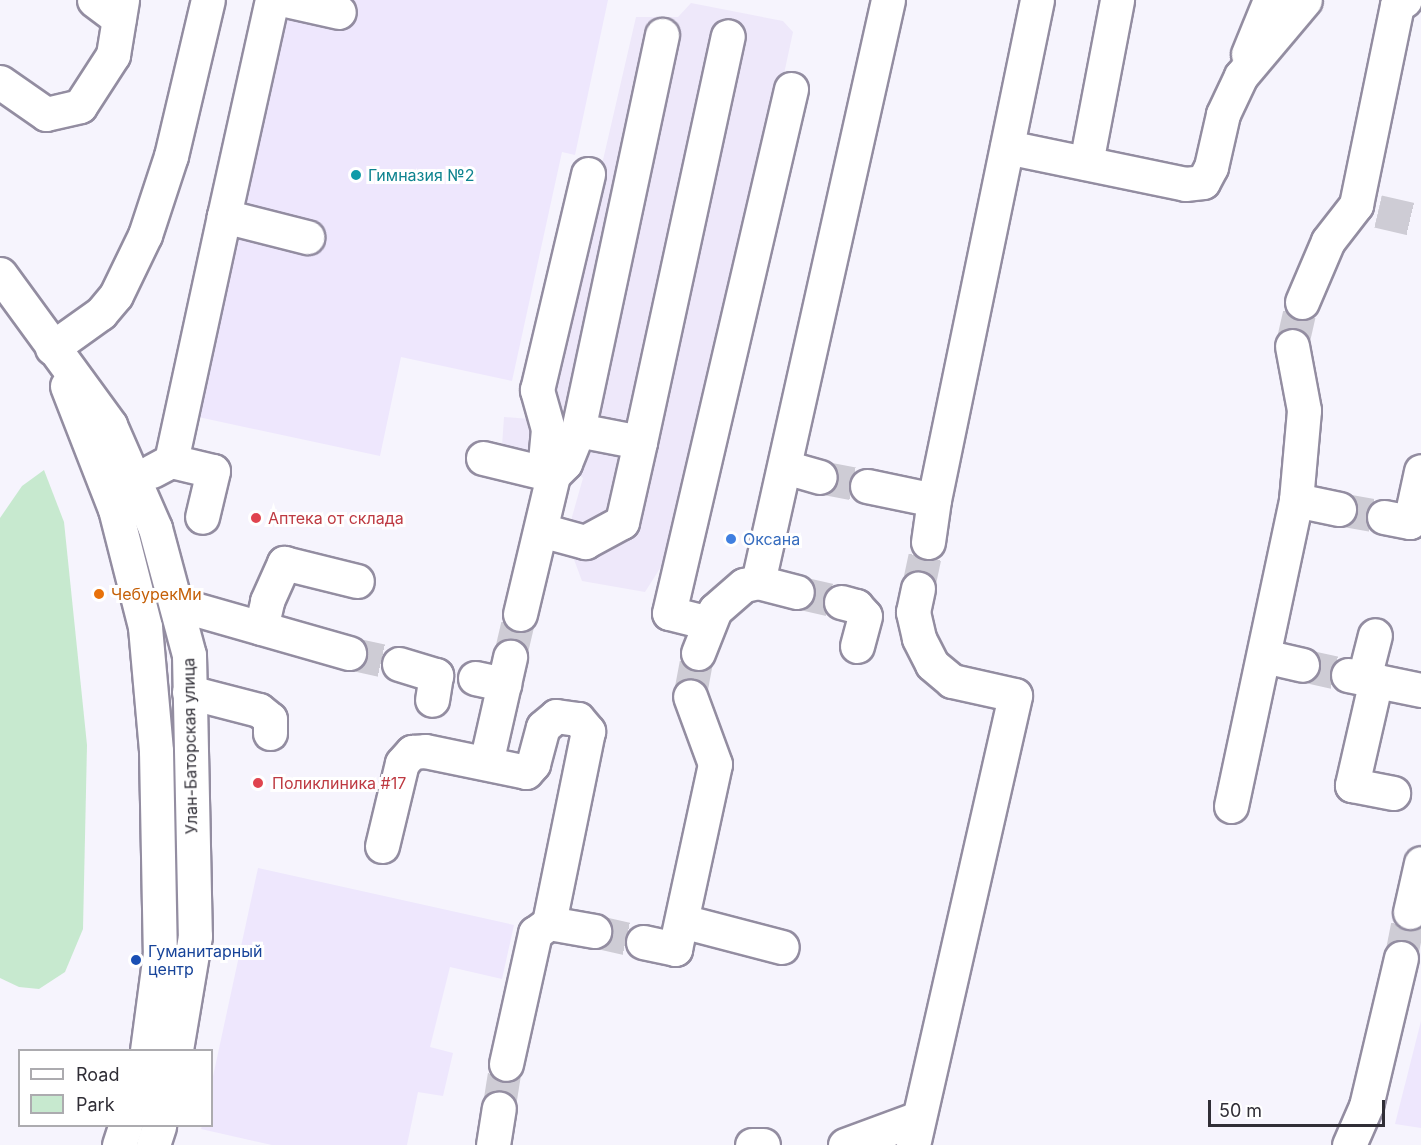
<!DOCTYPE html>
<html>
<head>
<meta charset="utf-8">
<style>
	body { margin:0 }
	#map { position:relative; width:1421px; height:1145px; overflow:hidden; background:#f6f4fd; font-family:Inter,sans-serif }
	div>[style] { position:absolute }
	.built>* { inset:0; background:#eee8fa }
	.education>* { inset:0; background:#eee7fd }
	.green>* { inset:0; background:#c7e9cf }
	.minor-tunnel>* { height:33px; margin-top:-16.5px; transform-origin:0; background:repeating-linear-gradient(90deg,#ceccd5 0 33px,transparent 0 49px) }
	.roads { filter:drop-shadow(2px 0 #938da1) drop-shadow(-2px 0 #938da1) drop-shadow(0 2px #938da1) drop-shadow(0 -2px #938da1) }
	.minor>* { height:33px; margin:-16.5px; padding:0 16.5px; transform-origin:16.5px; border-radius:16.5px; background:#fff }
	.dots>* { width:16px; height:16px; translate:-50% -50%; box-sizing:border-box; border:3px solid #fff; border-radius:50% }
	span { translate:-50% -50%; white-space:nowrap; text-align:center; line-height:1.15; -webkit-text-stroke:6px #fff; paint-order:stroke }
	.culture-label { font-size:16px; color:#0d838f }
	.left { translate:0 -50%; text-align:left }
	.health-label { font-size:16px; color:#be3a42 }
	.shop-label { font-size:16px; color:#366cbe }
	.food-label { font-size:16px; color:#c56008 }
	.street-label { font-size:16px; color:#302e36 }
	.transit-label { font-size:16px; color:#164399 }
	.legend { position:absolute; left:18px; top:1049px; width:195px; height:78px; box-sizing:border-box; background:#fff; border:2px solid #acabaf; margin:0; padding:8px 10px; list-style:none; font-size:18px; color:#302e36 }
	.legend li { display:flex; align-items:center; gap:12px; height:30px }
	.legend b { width:30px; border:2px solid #acabaf }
	.scale { position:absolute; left:1208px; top:1100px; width:177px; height:27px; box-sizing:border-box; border:3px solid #302e36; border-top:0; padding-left:8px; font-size:18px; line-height:21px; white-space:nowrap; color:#302e36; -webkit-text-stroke:4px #fff; paint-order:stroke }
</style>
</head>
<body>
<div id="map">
	<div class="built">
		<i style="clip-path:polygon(691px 3px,783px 21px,793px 32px,701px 460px,673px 548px,645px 592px,582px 581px,566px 538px,583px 478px,565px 463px,502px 446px,504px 417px,543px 420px,636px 17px,678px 17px)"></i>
	</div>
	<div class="education">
		<i style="clip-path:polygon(264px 0,608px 0,575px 155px,562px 152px,512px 381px,401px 357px,380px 456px,175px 412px)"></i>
		<i style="clip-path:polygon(258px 868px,514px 925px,502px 979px,450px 967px,430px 1047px,453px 1053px,443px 1096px,418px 1092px,407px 1145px,272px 1145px,201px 1129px,202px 1126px,212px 1126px,212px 1081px)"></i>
		<i style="clip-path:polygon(1421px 1021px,1421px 1128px,1395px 1124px)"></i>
	</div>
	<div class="green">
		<i style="clip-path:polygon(44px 470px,64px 522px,87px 745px,83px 929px,65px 972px,39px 989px,19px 987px,0 978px,0 518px,22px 486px)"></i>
	</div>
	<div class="minor-tunnel">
		<i style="left:1378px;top:211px;width:44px;rotate:13.1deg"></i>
		<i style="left:1292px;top:346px;width:45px;rotate:-77.2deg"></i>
		<i style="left:820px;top:477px;width:48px;rotate:10.8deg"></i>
		<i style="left:1339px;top:509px;width:46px;rotate:10.1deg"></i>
		<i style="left:918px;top:589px;width:48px;rotate:-78deg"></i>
		<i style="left:797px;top:592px;width:45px;rotate:12.8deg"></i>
		<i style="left:349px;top:653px;width:51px;rotate:12.4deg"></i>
		<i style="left:510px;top:657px;width:44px;rotate:-76.9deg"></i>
		<i style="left:1302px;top:665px;width:47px;rotate:12.3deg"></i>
		<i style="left:690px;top:696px;width:44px;rotate:-79.5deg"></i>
		<i style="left:594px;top:931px;width:50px;rotate:12.7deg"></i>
		<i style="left:1401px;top:958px;width:47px;rotate:-78.9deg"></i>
		<i style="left:499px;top:1108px;width:45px;rotate:-81deg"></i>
	</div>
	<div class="roads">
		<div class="minor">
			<i style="left:94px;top:0;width:31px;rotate:37deg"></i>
			<i style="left:285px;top:0;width:55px;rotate:12.5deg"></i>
			<i style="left:1248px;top:54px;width:58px;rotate:-67.8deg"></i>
			<i style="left:0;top:82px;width:56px;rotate:34.8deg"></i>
			<i style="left:46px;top:114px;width:35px;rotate:-13deg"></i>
			<i style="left:80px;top:106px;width:61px;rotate:-57.1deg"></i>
			<i style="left:113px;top:55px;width:56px;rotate:-80.7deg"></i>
			<i style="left:1007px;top:147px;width:182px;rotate:11.7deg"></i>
			<i style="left:1185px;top:184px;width:18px;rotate:-6deg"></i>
			<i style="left:1203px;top:182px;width:17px;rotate:-62deg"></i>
			<i style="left:1211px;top:167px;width:54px;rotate:-77.2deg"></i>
			<i style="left:1223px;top:114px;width:42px;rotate:-64.7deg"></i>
			<i style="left:1241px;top:76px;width:99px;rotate:-49.9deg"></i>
			<i style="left:1086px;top:163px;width:166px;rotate:-79.2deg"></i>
			<i style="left:224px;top:216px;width:221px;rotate:-77.5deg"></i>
			<i style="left:0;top:274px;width:187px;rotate:53.9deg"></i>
			<i style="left:110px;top:425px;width:112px;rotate:66.4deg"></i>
			<i style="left:155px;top:528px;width:131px;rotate:75deg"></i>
			<i style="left:189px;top:655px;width:281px;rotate:88.8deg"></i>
			<i style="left:195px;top:936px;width:116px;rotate:99.5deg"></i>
			<i style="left:1302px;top:302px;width:66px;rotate:-66.9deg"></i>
			<i style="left:1328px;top:241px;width:46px;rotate:-52.1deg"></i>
			<i style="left:1356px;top:205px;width:204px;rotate:-78.4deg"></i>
			<i style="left:1397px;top:5px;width:9px;rotate:-32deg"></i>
			<i style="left:52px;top:348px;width:60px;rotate:-35.5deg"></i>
			<i style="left:101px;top:313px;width:23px;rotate:-50deg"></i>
			<i style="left:116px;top:295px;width:67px;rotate:-64.2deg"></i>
			<i style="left:145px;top:235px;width:83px;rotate:-71.8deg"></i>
			<i style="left:171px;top:156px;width:160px;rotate:-76.7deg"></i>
			<i style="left:67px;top:386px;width:132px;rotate:68.7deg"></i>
			<i style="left:115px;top:509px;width:122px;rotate:75.7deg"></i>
			<i style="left:145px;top:627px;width:124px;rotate:84.9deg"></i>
			<i style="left:156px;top:751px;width:202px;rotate:88.9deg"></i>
			<i style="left:160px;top:953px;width:98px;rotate:97.6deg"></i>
			<i style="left:578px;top:430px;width:404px;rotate:-78deg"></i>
			<i style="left:483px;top:458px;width:72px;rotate:13.7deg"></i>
			<i style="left:171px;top:461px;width:251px;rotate:-77.8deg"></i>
			<i style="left:224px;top:216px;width:86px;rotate:14.2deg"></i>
			<i style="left:785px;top:467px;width:36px;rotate:16deg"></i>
			<i style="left:152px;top:471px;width:21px;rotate:-28deg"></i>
			<i style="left:171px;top:461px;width:43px;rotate:13.4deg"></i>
			<i style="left:213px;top:471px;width:47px;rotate:103.4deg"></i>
			<i style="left:544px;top:472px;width:43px;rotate:-84.7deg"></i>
			<i style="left:548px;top:429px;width:41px;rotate:-105.8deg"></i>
			<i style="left:537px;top:390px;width:222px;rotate:-76.7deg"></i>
			<i style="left:867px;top:486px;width:68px;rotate:11.8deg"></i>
			<i style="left:934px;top:500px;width:510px;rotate:-78.36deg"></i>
			<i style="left:1296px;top:500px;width:44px;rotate:11.8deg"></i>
			<i style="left:1384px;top:517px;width:26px;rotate:11deg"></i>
			<i style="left:1410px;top:522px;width:52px;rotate:-77.8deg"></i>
			<i style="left:541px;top:530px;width:46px;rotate:15.3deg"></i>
			<i style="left:585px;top:542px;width:42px;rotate:-28.4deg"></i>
			<i style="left:622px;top:522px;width:82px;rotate:-77.3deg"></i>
			<i style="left:928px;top:542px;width:42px;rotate:-81.9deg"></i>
			<i style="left:758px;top:582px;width:40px;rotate:14.4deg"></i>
			<i style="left:841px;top:602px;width:16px;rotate:15deg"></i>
			<i style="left:856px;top:606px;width:13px;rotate:48deg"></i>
			<i style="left:865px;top:616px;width:31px;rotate:105deg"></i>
			<i style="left:177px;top:604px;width:179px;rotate:15.9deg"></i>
			<i style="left:520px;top:614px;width:143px;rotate:-76.6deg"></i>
			<i style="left:553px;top:475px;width:17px;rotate:-45deg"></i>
			<i style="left:565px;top:463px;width:35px;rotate:-68deg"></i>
			<i style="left:578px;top:430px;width:63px;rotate:11deg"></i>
			<i style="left:640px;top:442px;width:415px;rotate:-77.8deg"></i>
			<i style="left:709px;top:623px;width:41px;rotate:-166deg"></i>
			<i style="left:669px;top:613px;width:538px;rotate:-76.89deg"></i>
			<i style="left:261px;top:628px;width:28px;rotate:-77deg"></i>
			<i style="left:267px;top:601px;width:42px;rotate:-65.9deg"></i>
			<i style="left:284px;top:563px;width:75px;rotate:13.9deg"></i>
			<i style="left:698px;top:653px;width:46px;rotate:-68.4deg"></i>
			<i style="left:715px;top:610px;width:38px;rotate:-41deg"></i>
			<i style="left:744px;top:585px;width:14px;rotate:-12deg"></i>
			<i style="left:758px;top:582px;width:596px;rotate:-77.41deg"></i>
			<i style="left:1264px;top:656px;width:39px;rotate:13deg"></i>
			<i style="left:399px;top:664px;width:39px;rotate:17deg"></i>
			<i style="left:436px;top:675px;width:25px;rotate:99deg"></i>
			<i style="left:1348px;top:675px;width:75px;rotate:11.6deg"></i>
			<i style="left:475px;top:678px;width:30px;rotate:12deg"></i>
			<i style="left:1364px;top:678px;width:44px;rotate:-75.7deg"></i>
			<i style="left:1376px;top:680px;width:108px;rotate:102.9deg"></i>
			<i style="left:1352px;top:785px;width:42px;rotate:11deg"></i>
			<i style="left:189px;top:692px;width:72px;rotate:14.4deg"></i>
			<i style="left:259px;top:710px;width:14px;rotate:39deg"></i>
			<i style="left:270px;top:719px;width:14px;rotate:90deg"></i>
			<i style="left:486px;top:763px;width:109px;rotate:-77.2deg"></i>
			<i style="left:1231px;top:806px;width:313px;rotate:-78deg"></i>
			<i style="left:1296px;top:500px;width:90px;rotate:-84.9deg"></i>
			<i style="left:1304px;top:410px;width:65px;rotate:-100.6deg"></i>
			<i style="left:382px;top:846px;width:85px;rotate:-76.5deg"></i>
			<i style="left:402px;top:763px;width:15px;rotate:-48deg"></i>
			<i style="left:412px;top:752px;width:13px;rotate:-4deg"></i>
			<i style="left:425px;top:751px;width:103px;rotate:11.7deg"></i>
			<i style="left:526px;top:772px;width:11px;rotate:-49deg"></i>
			<i style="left:533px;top:764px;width:38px;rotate:-75deg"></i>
			<i style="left:543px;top:727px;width:17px;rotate:-40deg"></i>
			<i style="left:556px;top:716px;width:22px;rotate:8deg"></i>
			<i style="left:578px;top:719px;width:16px;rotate:50deg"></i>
			<i style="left:588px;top:731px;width:196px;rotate:101.5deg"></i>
			<i style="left:549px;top:923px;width:17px;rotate:144deg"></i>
			<i style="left:535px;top:933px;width:134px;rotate:102.5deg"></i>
			<i style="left:1410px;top:912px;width:50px;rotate:-77.3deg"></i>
			<i style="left:682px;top:921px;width:103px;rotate:14.6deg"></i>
			<i style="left:549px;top:923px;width:46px;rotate:10.1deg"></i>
			<i style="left:643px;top:942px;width:33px;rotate:12deg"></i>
			<i style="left:675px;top:949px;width:189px;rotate:-77.8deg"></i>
			<i style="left:715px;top:764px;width:72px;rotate:-110.2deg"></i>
			<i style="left:119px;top:1145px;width:20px;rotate:-72deg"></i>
			<i style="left:153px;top:1145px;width:20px;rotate:-72deg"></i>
			<i style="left:493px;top:1145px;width:37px;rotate:-81deg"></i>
			<i style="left:752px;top:1145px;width:11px"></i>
			<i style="left:845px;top:1145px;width:78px;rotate:-20.3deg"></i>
			<i style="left:913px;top:1145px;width:461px;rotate:-77.2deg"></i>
			<i style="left:1015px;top:695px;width:65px;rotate:-167.5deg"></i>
			<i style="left:952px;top:681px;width:26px;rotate:-140deg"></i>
			<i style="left:932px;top:664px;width:29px;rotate:-117deg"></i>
			<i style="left:919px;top:638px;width:27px;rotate:-103deg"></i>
			<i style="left:913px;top:612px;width:24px;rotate:-78deg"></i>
			<i style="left:1349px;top:1145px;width:43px;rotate:-66.4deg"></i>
			<i style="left:1366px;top:1106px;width:152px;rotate:-76.7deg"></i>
		</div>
	</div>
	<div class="dots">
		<i style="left:356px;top:175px;background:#0f9aa8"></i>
		<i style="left:256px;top:518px;background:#e0444e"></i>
		<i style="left:731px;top:539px;background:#3f7fe0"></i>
		<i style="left:99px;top:594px;background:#e8710a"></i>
		<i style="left:258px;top:783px;background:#e0444e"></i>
		<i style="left:136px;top:960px;background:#1a4fb4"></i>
	</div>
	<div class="culture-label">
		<span class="left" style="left:368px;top:175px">Гимназия №2</span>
	</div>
	<div class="health-label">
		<span class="left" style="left:268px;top:518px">Аптека от склада</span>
		<span class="left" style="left:272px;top:783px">Поликлиника #17</span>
	</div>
	<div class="shop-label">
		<span class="left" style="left:743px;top:539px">Оксана</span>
	</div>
	<div class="food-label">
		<span class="left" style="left:111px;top:594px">ЧебурекМи</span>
	</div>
	<div class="street-label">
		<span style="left:190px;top:746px;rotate:-91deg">Улан-Баторская улица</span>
	</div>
	<div class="transit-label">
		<span class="left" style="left:148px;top:960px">Гуманитарный<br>центр</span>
	</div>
	<ul class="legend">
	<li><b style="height:8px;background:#fff"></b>Road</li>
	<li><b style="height:16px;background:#c7e9cf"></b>Park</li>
	</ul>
	<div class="scale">50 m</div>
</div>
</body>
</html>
